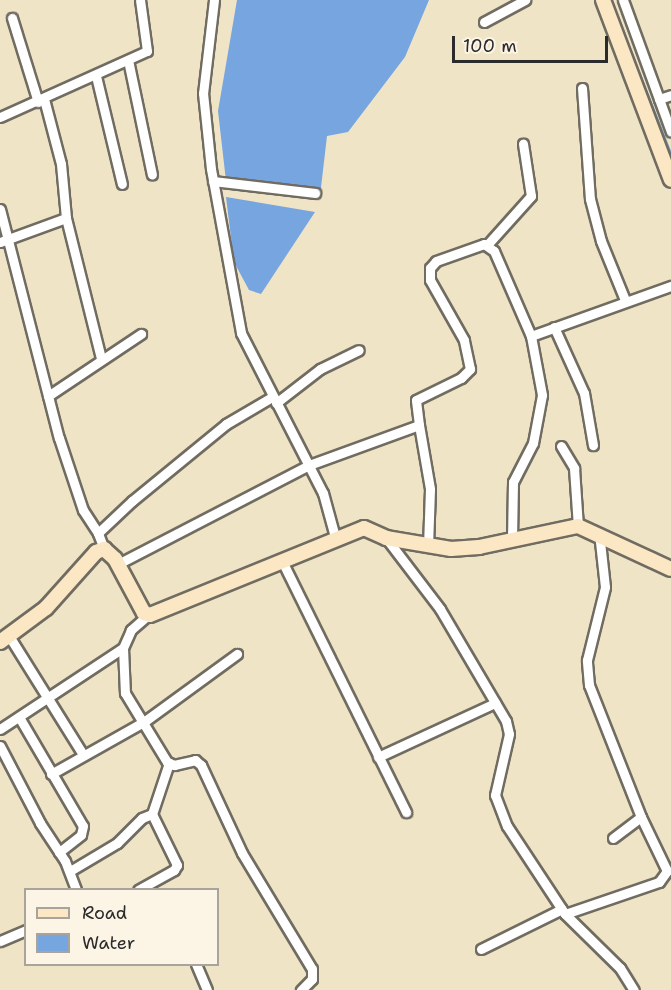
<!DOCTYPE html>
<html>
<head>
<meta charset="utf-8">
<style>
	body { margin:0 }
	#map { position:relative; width:671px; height:990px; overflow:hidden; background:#f0e4c6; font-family:"Shantell Sans",sans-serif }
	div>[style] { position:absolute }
	.water>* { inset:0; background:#76a5df }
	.stream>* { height:3px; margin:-1.5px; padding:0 1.5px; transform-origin:1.5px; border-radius:1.5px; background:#76a5df }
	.roads { filter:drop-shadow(2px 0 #706c61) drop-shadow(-2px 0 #706c61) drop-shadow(0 2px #706c61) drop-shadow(0 -2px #706c61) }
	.street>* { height:9px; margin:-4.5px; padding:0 4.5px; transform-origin:4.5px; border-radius:4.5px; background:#fff }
	.secondary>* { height:14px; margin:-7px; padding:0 7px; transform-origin:7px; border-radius:7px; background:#fbe7c3 }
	span { translate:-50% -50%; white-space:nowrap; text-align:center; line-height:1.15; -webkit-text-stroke:4.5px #fcf5e5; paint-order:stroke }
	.legend { position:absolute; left:24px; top:888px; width:195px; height:78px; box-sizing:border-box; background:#fcf5e5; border:2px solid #a8a49b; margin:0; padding:8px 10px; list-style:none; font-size:18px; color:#2b2b2b }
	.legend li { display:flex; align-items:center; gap:12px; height:30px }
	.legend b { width:30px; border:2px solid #a8a49b }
	.scale { position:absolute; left:452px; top:36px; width:156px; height:27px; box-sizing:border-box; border:3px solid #2b2b2b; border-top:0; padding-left:8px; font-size:18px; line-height:21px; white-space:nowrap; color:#2b2b2b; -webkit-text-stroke:4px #fcf5e5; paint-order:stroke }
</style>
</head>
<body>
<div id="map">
	<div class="water">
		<i style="clip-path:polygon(237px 0,429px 0,405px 57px,348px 132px,327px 136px,320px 196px,226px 181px,218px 111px)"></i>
		<i style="clip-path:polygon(226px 197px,315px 212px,261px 294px,249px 290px,234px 262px)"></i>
	</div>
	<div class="stream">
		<i style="left:610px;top:0;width:168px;rotate:68.6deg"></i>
	</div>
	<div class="roads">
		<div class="street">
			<i style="left:214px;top:0;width:94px;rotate:96.7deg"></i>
			<i style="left:203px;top:93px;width:76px;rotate:84deg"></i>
			<i style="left:211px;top:169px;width:167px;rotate:79.6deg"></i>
			<i style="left:241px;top:333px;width:180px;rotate:62.9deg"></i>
			<i style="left:323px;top:493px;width:46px;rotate:74.7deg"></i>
			<i style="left:623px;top:0;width:140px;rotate:70deg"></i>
			<i style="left:12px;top:18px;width:88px;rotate:72.8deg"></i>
			<i style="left:484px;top:22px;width:47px;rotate:-28.2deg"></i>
			<i style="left:128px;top:60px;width:117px;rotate:78.2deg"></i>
			<i style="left:96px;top:76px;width:111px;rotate:76.5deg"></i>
			<i style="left:582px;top:88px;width:111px;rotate:85.9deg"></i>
			<i style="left:590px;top:199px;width:43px;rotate:75.3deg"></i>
			<i style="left:601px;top:241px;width:64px;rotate:67.9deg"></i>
			<i style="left:44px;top:99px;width:67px;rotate:75.3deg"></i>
			<i style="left:61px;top:164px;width:54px;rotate:84.7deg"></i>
			<i style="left:66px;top:218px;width:144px;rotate:76deg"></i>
			<i style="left:659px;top:99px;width:13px;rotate:-18deg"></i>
			<i style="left:0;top:117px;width:161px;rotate:-24.2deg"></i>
			<i style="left:147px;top:51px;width:51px;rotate:-97.8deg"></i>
			<i style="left:213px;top:181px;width:103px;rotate:6.7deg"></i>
			<i style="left:0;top:209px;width:236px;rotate:75.6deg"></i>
			<i style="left:59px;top:438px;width:76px;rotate:71.6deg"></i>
			<i style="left:83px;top:510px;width:27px;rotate:57deg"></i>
			<i style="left:0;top:242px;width:70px;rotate:-20deg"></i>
			<i style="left:487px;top:245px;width:66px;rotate:-48.1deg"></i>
			<i style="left:531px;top:196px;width:53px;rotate:-98.7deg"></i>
			<i style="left:554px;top:327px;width:72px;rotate:65.6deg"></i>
			<i style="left:584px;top:393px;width:53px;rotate:80.2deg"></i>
			<i style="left:531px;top:336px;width:149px;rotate:-19.7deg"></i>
			<i style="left:48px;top:396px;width:112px;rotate:-33.7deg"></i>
			<i style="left:276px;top:403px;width:56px;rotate:-37.7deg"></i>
			<i style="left:320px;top:369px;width:43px;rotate:-26deg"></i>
			<i style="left:419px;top:425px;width:65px;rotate:80.2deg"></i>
			<i style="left:430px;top:489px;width:56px;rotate:92deg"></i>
			<i style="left:561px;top:446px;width:26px;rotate:59deg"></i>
			<i style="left:574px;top:468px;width:58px;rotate:86.1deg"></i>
			<i style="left:386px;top:538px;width:89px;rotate:52.7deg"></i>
			<i style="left:440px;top:609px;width:130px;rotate:59.5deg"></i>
			<i style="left:506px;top:721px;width:13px;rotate:77deg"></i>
			<i style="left:509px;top:734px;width:63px;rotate:102.9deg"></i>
			<i style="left:495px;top:795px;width:33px;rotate:69deg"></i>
			<i style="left:507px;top:826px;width:105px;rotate:56.6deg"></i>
			<i style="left:565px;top:914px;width:77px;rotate:44.5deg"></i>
			<i style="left:620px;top:968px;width:26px;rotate:58deg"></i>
			<i style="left:104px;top:549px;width:17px;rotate:-111deg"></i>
			<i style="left:98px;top:533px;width:47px;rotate:-43.3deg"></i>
			<i style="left:132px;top:501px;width:122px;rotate:-39.3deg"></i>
			<i style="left:226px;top:424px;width:53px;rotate:-30.4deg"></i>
			<i style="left:283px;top:563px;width:278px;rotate:63.7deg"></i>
			<i style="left:118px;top:564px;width:215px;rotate:-27.4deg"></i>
			<i style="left:309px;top:465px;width:117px;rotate:-20deg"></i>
			<i style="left:419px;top:425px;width:25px;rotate:-97deg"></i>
			<i style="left:416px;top:400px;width:50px;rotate:-26.1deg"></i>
			<i style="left:461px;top:378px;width:13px;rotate:-45deg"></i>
			<i style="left:470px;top:369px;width:30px;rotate:-102deg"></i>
			<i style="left:464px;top:340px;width:69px;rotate:-119.5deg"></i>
			<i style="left:430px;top:280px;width:12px;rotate:-90deg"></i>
			<i style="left:430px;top:268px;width:9px;rotate:-49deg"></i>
			<i style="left:436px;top:261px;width:51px;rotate:-19.5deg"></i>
			<i style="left:484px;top:244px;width:12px;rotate:35deg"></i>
			<i style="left:494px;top:251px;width:93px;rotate:66.5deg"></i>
			<i style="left:531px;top:336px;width:60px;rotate:79.4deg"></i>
			<i style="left:542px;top:395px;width:49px;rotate:100.6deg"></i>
			<i style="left:533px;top:443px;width:44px;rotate:117.1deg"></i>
			<i style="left:513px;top:482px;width:57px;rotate:91deg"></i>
			<i style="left:148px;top:615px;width:23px;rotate:139deg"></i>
			<i style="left:131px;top:630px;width:20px;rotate:114deg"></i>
			<i style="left:123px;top:648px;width:45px;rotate:87.5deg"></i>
			<i style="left:125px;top:693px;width:81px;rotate:58.7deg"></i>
			<i style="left:167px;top:762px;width:8px;rotate:23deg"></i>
			<i style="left:174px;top:765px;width:22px;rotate:-13deg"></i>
			<i style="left:195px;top:760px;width:8px;rotate:40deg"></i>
			<i style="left:201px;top:765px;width:97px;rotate:65deg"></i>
			<i style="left:242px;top:853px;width:135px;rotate:58.9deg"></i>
			<i style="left:312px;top:969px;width:10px;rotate:90deg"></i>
			<i style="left:312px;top:979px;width:16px;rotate:135deg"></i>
			<i style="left:9px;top:636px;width:138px;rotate:58deg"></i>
			<i style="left:19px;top:717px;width:126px;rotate:59.6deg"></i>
			<i style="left:83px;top:826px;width:9px;rotate:103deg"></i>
			<i style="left:81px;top:835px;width:28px;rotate:142deg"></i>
			<i style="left:0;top:729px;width:147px;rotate:-33.4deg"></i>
			<i style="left:0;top:746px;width:87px;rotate:62.5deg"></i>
			<i style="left:40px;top:823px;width:45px;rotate:56.7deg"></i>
			<i style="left:65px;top:861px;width:31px;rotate:69deg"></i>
			<i style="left:378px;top:757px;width:129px;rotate:-24.8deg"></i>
			<i style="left:51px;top:774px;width:108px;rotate:-29.4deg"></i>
			<i style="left:145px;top:721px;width:114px;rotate:-36.1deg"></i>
			<i style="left:152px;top:814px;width:54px;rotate:-71.6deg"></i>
			<i style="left:613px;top:838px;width:35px;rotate:-37deg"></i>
			<i style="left:70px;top:871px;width:55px;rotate:-30.8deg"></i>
			<i style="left:117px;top:843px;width:35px;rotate:-45deg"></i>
			<i style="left:142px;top:818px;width:11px;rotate:-22deg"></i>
			<i style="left:152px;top:814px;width:57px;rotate:63.9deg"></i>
			<i style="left:177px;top:865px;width:6px;rotate:121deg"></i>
			<i style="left:174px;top:870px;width:41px;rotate:150.9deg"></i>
			<i style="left:565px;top:914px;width:99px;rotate:-18.8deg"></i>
			<i style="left:659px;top:882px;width:14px;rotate:-54deg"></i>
			<i style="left:667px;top:871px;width:60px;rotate:-115.7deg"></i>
			<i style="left:641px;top:817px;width:142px;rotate:-111.5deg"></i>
			<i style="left:589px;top:685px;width:25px;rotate:-95deg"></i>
			<i style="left:587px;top:660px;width:75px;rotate:-76.1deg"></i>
			<i style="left:605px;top:587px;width:54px;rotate:-96.3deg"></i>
			<i style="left:0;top:941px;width:28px;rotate:-23deg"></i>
			<i style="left:481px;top:949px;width:90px;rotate:-26.3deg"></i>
			<i style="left:196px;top:964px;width:28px;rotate:67deg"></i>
		</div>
		<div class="secondary">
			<i style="left:603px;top:0;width:192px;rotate:69.3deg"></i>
			<i style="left:0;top:642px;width:57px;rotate:-36.5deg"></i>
			<i style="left:46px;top:608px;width:75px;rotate:-48.2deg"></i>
			<i style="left:96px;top:552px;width:9px;rotate:-21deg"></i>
			<i style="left:104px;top:549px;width:15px;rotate:42deg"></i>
			<i style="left:115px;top:559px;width:61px;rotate:61.8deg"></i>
			<i style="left:144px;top:613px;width:6px;rotate:18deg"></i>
			<i style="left:150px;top:615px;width:231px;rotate:-22.1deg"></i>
			<i style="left:364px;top:528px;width:24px;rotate:24deg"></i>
			<i style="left:386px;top:538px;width:66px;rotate:9.6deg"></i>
			<i style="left:451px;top:549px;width:28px;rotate:-4deg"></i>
			<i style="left:479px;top:547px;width:101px;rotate:-12deg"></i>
			<i style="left:578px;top:526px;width:102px;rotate:24.8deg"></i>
		</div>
	</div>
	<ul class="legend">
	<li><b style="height:8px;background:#fbe7c3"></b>Road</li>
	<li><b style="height:16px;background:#76a5df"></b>Water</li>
	</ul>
	<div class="scale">100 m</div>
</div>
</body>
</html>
